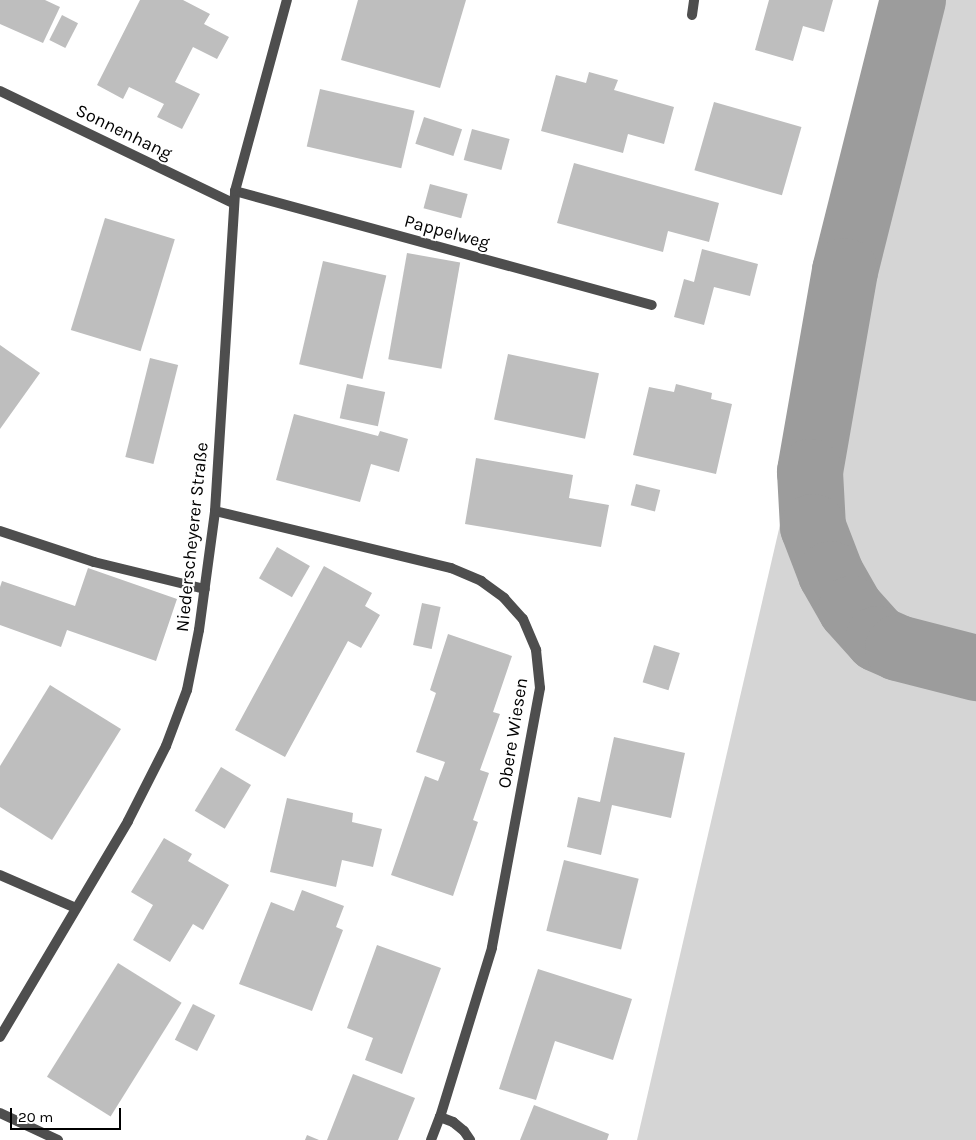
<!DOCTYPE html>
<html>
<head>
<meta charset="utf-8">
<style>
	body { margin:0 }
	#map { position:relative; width:976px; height:1140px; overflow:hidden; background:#fff; font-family:Karla,sans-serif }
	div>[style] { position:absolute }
	.green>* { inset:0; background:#d5d5d5 }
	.river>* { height:66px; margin:-33px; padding:0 33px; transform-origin:33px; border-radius:33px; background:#9c9c9c }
	.building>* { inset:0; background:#bebebe; transform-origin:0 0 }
	.service>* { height:10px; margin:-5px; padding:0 5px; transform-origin:5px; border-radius:5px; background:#4e4e4e }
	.minor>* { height:10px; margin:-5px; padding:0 5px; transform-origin:5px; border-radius:5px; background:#4e4e4e }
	span { translate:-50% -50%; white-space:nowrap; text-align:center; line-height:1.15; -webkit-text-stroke:4px #fff; paint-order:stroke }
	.street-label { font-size:18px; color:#000 }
	.scale { position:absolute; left:10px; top:1108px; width:111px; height:22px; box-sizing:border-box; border:2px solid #000; border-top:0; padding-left:6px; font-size:15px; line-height:18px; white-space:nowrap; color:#000; -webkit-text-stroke:4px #fff; paint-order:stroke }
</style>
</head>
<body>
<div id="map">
	<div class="green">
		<i style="clip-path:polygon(902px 0,976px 0,976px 1140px,637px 1140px)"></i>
	</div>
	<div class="river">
		<i style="left:913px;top:0;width:279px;rotate:104.1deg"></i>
		<i style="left:845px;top:271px;width:204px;rotate:99.9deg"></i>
		<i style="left:810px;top:472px;width:55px;rotate:86.9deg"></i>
		<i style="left:813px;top:527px;width:50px;rotate:69deg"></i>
		<i style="left:831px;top:574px;width:40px;rotate:60.3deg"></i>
		<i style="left:851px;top:609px;width:40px;rotate:48deg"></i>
		<i style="left:878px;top:639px;width:22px;rotate:24deg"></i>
		<i style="left:898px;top:648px;width:81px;rotate:14.4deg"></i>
	</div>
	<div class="building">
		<i style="clip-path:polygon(0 0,45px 0,60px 7px,43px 43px,0 24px)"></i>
		<i style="clip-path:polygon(140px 0,183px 0,210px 14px,204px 24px,229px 37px,217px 59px,193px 47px,175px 82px,200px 94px,182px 129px,157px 117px,164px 104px,129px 87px,123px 99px,97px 85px)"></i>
		<i style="clip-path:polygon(358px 0,466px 0,440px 88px,341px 60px)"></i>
		<i style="clip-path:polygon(769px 0,833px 0,824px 32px,803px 26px,793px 61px,755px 50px)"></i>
		<i style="left:62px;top:15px;width:18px;height:28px;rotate:27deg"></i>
		<i style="clip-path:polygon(589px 72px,618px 80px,614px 90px,674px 107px,664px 144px,628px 134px,623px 153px,541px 131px,556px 75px,586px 83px)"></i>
		<i style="left:320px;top:89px;width:97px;height:59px;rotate:13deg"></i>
		<i style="left:714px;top:102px;width:91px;height:71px;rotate:16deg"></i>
		<i style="left:424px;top:117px;width:40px;height:28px;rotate:18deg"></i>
		<i style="left:472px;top:129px;width:39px;height:32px;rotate:15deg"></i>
		<i style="clip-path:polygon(574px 163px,719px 203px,709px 242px,668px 231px,663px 252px,557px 223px)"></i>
		<i style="left:430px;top:184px;width:39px;height:25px;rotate:15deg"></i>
		<i style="left:105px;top:218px;width:73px;height:117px;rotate:17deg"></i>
		<i style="clip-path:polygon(702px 249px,758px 264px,750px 296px,714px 287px,704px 325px,674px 317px,684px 279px,694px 282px)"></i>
		<i style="left:407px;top:253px;width:54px;height:108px;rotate:10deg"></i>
		<i style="left:323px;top:261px;width:65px;height:106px;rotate:13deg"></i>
		<i style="clip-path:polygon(0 345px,40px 373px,0 429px)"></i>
		<i style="left:508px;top:354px;width:93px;height:67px;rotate:12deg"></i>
		<i style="left:150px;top:358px;width:29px;height:102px;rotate:14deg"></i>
		<i style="left:347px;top:384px;width:39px;height:35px;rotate:12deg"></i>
		<i style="clip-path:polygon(676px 384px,712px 393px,711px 399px,732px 404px,716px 474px,633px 455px,649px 387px,674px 392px)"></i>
		<i style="clip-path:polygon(294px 414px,378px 436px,380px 431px,408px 439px,399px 472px,371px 464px,360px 502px,276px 480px)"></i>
		<i style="clip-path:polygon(476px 458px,573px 475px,569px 498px,609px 505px,601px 547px,465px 524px)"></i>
		<i style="left:636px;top:484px;width:25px;height:22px;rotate:14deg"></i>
		<i style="left:277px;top:547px;width:38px;height:36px;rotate:30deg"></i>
		<i style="clip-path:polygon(324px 566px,372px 593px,365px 606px,380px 615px,361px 648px,348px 641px,285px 757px,235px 730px)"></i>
		<i style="clip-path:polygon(88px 568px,177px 599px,156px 661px,67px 630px,61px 647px,0 625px,0 587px,2px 581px,75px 606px)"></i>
		<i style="left:422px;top:603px;width:19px;height:43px;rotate:12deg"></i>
		<i style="clip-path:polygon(448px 634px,512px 656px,493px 712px,500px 714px,480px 770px,489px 773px,473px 820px,478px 822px,453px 896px,391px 875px,425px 776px,438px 781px,445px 762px,416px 752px,436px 693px,430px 690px)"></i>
		<i style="left:654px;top:645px;width:27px;height:39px;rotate:17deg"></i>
		<i style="clip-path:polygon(50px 685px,121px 729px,52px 840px,0 807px,0 766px)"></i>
		<i style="clip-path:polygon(614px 737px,685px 753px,671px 818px,612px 805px,601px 855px,567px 847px,578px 797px,600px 802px)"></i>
		<i style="left:221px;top:767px;width:35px;height:51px;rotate:31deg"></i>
		<i style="clip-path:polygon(287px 798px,353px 813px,352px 822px,382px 829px,373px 867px,342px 860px,336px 887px,270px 872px)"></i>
		<i style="clip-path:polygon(164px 838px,192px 854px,188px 861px,229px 885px,203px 930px,193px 924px,170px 962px,133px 940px,153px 905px,131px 892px)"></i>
		<i style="left:564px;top:860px;width:77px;height:73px;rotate:14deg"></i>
		<i style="clip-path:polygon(302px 890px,344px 906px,336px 927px,343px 930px,312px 1011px,239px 984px,271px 902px,294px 911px)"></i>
		<i style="clip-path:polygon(377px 945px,441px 968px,402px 1074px,365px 1060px,373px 1038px,347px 1028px)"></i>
		<i style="left:118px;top:963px;width:75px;height:134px;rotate:32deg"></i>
		<i style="clip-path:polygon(538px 969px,632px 999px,613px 1060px,555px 1041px,536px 1100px,499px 1089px)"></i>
		<i style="left:193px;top:1004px;width:25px;height:40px;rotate:27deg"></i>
		<i style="clip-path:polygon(353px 1074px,415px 1098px,398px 1140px,327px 1140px)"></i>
		<i style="clip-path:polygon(534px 1105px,609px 1134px,607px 1140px,520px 1140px)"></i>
		<i style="clip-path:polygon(307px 1135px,319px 1140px,305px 1140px)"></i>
	</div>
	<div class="service">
		<i style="left:692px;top:15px;width:15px;rotate:-82deg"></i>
		<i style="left:0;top:531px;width:99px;rotate:18.3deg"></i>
		<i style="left:94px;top:562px;width:114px;rotate:13.7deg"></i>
		<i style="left:0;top:875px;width:83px;rotate:23.5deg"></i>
	</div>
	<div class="minor">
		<i style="left:0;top:91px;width:259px;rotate:25.7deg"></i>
		<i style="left:235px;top:191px;width:432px;rotate:15.3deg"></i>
		<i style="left:215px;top:511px;width:243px;rotate:13.6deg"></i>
		<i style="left:451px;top:568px;width:33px;rotate:23deg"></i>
		<i style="left:481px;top:581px;width:29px;rotate:36deg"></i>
		<i style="left:504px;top:598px;width:28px;rotate:48deg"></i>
		<i style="left:523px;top:619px;width:34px;rotate:67deg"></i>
		<i style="left:536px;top:650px;width:38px;rotate:84deg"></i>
		<i style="left:540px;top:688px;width:264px;rotate:100.5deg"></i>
		<i style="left:492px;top:948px;width:177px;rotate:107.1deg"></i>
		<i style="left:0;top:1037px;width:251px;rotate:-59.3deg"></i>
		<i style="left:128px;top:821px;width:84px;rotate:-63.1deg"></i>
		<i style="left:166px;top:746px;width:60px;rotate:-69.4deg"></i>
		<i style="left:187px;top:690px;width:61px;rotate:-78.7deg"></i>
		<i style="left:199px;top:630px;width:120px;rotate:-82.3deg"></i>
		<i style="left:215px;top:511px;width:321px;rotate:-86.4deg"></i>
		<i style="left:235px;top:191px;width:198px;rotate:-74.8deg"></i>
		<i style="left:0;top:1113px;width:64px;rotate:25deg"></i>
		<i style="left:431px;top:1140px;width:25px;rotate:-69deg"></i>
		<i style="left:440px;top:1117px;width:14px;rotate:21deg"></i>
		<i style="left:453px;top:1122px;width:14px;rotate:39deg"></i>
		<i style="left:464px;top:1131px;width:11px;rotate:56deg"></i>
	</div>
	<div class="street-label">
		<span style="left:124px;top:132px;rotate:26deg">Sonnenhang</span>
		<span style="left:447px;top:232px;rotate:15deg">Pappelweg</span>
		<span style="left:192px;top:537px;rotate:-84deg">Niederscheyerer Straße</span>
		<span style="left:513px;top:733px;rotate:-81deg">Obere Wiesen</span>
	</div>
	<div class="scale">20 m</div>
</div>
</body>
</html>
